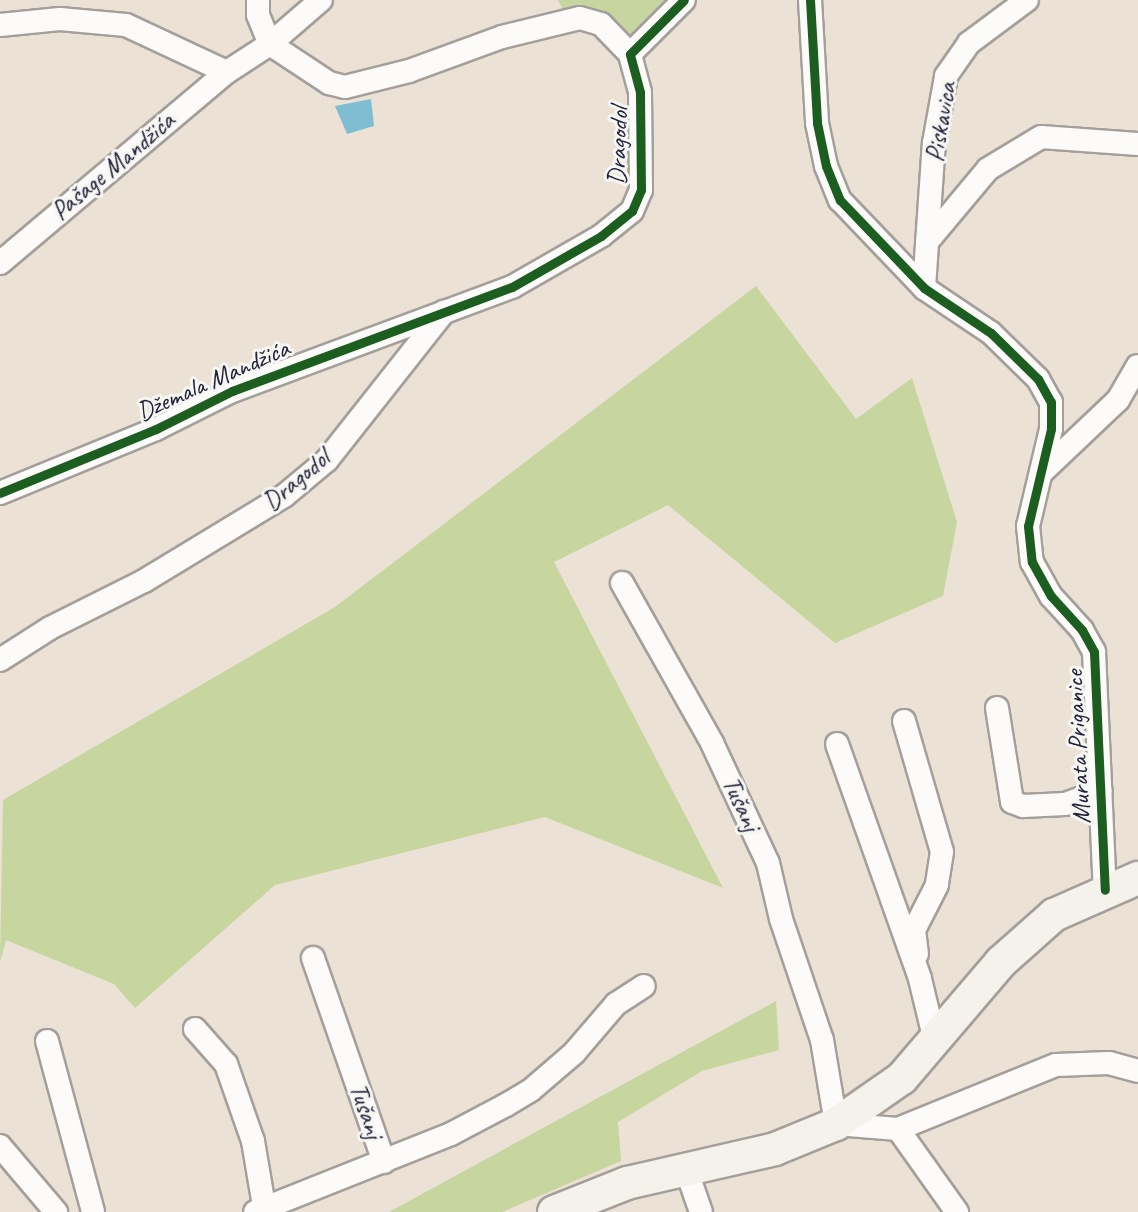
<!DOCTYPE html>
<html>
<head>
<meta charset="utf-8">
<style>
	body { margin:0 }
	#map { position:relative; width:1138px; height:1212px; overflow:hidden; background:#ebe2d5; font-family:Caveat,sans-serif }
	div>[style] { position:absolute }
	.green>* { inset:0; background:#c7d59f }
	.water>* { inset:0; background:#7fbed2 }
	.roads { filter:drop-shadow(2px 0 #a49f9b) drop-shadow(-2px 0 #a49f9b) drop-shadow(0 2px #a49f9b) drop-shadow(0 -2px #a49f9b) }
	.street>* { height:22px; margin:-11px; padding:0 11px; transform-origin:11px; border-radius:11px; background:#fcfbf9 }
	.secondary>* { height:32px; margin:-16px; padding:0 16px; transform-origin:16px; border-radius:16px; background:#f5f1eb }
	.cycleway>* { height:9px; margin:-4.5px; padding:0 4.5px; transform-origin:4.5px; border-radius:4.5px; background:#1b5e20 }
	span { translate:-50% -50%; white-space:nowrap; text-align:center; line-height:1.15; -webkit-text-stroke:6px #f6f6f2; paint-order:stroke }
	.street-label { font-size:26px; color:#22223b }
</style>
</head>
<body>
<div id="map">
	<div class="green">
		<i style="clip-path:polygon(558px 0,691px 0,647px 46px,565px 13px)"></i>
		<i style="clip-path:polygon(756px 286px,856px 419px,912px 378px,957px 522px,943px 596px,835px 643px,668px 505px,554px 562px,723px 888px,545px 817px,275px 885px,135px 1008px,114px 984px,6px 940px,0 962px,3px 800px,335px 607px)"></i>
		<i style="clip-path:polygon(776px 1001px,779px 1050px,702px 1071px,618px 1122px,621px 1161px,502px 1212px,389px 1212px)"></i>
	</div>
	<div class="water">
		<i style="clip-path:polygon(371px 99px,374px 126px,347px 134px,335px 106px)"></i>
	</div>
	<div class="roads">
		<div class="street">
			<i style="left:258px;top:0;width:15px;rotate:90deg"></i>
			<i style="left:258px;top:15px;width:31px;rotate:68deg"></i>
			<i style="left:270px;top:44px;width:71px;rotate:33.5deg"></i>
			<i style="left:329px;top:83px;width:16px;rotate:14deg"></i>
			<i style="left:345px;top:87px;width:66px;rotate:-14deg"></i>
			<i style="left:409px;top:71px;width:99px;rotate:-20.1deg"></i>
			<i style="left:502px;top:37px;width:80px;rotate:-13.7deg"></i>
			<i style="left:580px;top:18px;width:22px;rotate:16deg"></i>
			<i style="left:601px;top:24px;width:42px;rotate:46deg"></i>
			<i style="left:810px;top:0;width:123px;rotate:86.7deg"></i>
			<i style="left:817px;top:123px;width:44px;rotate:78.2deg"></i>
			<i style="left:826px;top:166px;width:37px;rotate:68deg"></i>
			<i style="left:840px;top:200px;width:122px;rotate:46.3deg"></i>
			<i style="left:924px;top:288px;width:81px;rotate:33.9deg"></i>
			<i style="left:991px;top:333px;width:66px;rotate:44.4deg"></i>
			<i style="left:1038px;top:379px;width:26px;rotate:61deg"></i>
			<i style="left:1051px;top:402px;width:27px;rotate:90deg"></i>
			<i style="left:1051px;top:429px;width:100px;rotate:103.3deg"></i>
			<i style="left:1028px;top:526px;width:36px;rotate:84deg"></i>
			<i style="left:1032px;top:562px;width:39px;rotate:61deg"></i>
			<i style="left:1051px;top:596px;width:46px;rotate:47.6deg"></i>
			<i style="left:1082px;top:630px;width:25px;rotate:61deg"></i>
			<i style="left:1094px;top:652px;width:238px;rotate:87.4deg"></i>
			<i style="left:0;top:25px;width:60px;rotate:-5.7deg"></i>
			<i style="left:60px;top:19px;width:66px;rotate:5.2deg"></i>
			<i style="left:126px;top:25px;width:111px;rotate:25deg"></i>
			<i style="left:927px;top:242px;width:95px;rotate:-50.1deg"></i>
			<i style="left:988px;top:169px;width:62px;rotate:-31.1deg"></i>
			<i style="left:1041px;top:137px;width:97px;rotate:4.1deg"></i>
			<i style="left:0;top:263px;width:297px;rotate:-40.1deg"></i>
			<i style="left:227px;top:72px;width:51px;rotate:-33.1deg"></i>
			<i style="left:270px;top:44px;width:67px;rotate:-40.8deg"></i>
			<i style="left:924px;top:288px;width:145px;rotate:-86.1deg"></i>
			<i style="left:934px;top:143px;width:68px;rotate:-79.8deg"></i>
			<i style="left:946px;top:76px;width:40px;rotate:-55.1deg"></i>
			<i style="left:969px;top:43px;width:72px;rotate:-36.6deg"></i>
			<i style="left:1042px;top:472px;width:105px;rotate:-43.5deg"></i>
			<i style="left:1118px;top:400px;width:39px;rotate:-60deg"></i>
			<i style="left:0;top:493px;width:169px;rotate:-22.3deg"></i>
			<i style="left:156px;top:429px;width:85px;rotate:-26.6deg"></i>
			<i style="left:232px;top:391px;width:299px;rotate:-20.4deg"></i>
			<i style="left:512px;top:287px;width:103px;rotate:-29.8deg"></i>
			<i style="left:601px;top:236px;width:40px;rotate:-39deg"></i>
			<i style="left:632px;top:211px;width:23px;rotate:-67deg"></i>
			<i style="left:641px;top:190px;width:98px;rotate:-90.6deg"></i>
			<i style="left:640px;top:92px;width:39px;rotate:-105deg"></i>
			<i style="left:630px;top:54px;width:76px;rotate:-45deg"></i>
			<i style="left:622px;top:583px;width:184px;rotate:60.6deg"></i>
			<i style="left:712px;top:743px;width:132px;rotate:65deg"></i>
			<i style="left:768px;top:863px;width:57px;rotate:76.9deg"></i>
			<i style="left:781px;top:919px;width:128px;rotate:71.3deg"></i>
			<i style="left:822px;top:1040px;width:85px;rotate:80.5deg"></i>
			<i style="left:836px;top:1124px;width:62px;rotate:4.6deg"></i>
			<i style="left:898px;top:1129px;width:102px;rotate:54.6deg"></i>
			<i style="left:0;top:660px;width:59px;rotate:-32.6deg"></i>
			<i style="left:50px;top:628px;width:105px;rotate:-26.6deg"></i>
			<i style="left:144px;top:581px;width:164px;rotate:-31.3deg"></i>
			<i style="left:284px;top:496px;width:56px;rotate:-39.9deg"></i>
			<i style="left:327px;top:460px;width:189px;rotate:-51.7deg"></i>
			<i style="left:997px;top:708px;width:95px;rotate:80.9deg"></i>
			<i style="left:1012px;top:802px;width:12px;rotate:20deg"></i>
			<i style="left:1023px;top:806px;width:42px;rotate:-2.7deg"></i>
			<i style="left:1065px;top:804px;width:38px;rotate:-20deg"></i>
			<i style="left:904px;top:721px;width:136px;rotate:73.8deg"></i>
			<i style="left:942px;top:852px;width:33px;rotate:99deg"></i>
			<i style="left:937px;top:885px;width:51px;rotate:117.1deg"></i>
			<i style="left:914px;top:930px;width:24px;rotate:83deg"></i>
			<i style="left:837px;top:744px;width:249px;rotate:70.5deg"></i>
			<i style="left:920px;top:979px;width:64px;rotate:76.4deg"></i>
			<i style="left:313px;top:958px;width:216px;rotate:70.8deg"></i>
			<i style="left:195px;top:1029px;width:47px;rotate:48.5deg"></i>
			<i style="left:226px;top:1064px;width:82px;rotate:70.7deg"></i>
			<i style="left:253px;top:1141px;width:72px;rotate:80.4deg"></i>
			<i style="left:47px;top:1041px;width:177px;rotate:74.9deg"></i>
			<i style="left:898px;top:1129px;width:170px;rotate:-22.1deg"></i>
			<i style="left:1056px;top:1065px;width:53px;rotate:-2.2deg"></i>
			<i style="left:1109px;top:1063px;width:30px;rotate:15deg"></i>
			<i style="left:0;top:1146px;width:87px;rotate:49.7deg"></i>
			<i style="left:687px;top:1172px;width:42px;rotate:70.7deg"></i>
			<i style="left:255px;top:1212px;width:211px;rotate:-21.7deg"></i>
			<i style="left:451px;top:1134px;width:62px;rotate:-27.8deg"></i>
			<i style="left:506px;top:1105px;width:29px;rotate:-31deg"></i>
			<i style="left:531px;top:1090px;width:57px;rotate:-40.7deg"></i>
			<i style="left:574px;top:1053px;width:65px;rotate:-49.4deg"></i>
			<i style="left:616px;top:1004px;width:33px;rotate:-33deg"></i>
		</div>
		<div class="secondary">
			<i style="left:554px;top:1212px;width:79px;rotate:-21.7deg"></i>
			<i style="left:627px;top:1183px;width:152px;rotate:-12.9deg"></i>
			<i style="left:775px;top:1149px;width:66px;rotate:-22.3deg"></i>
			<i style="left:836px;top:1124px;width:80px;rotate:-34.9deg"></i>
			<i style="left:902px;top:1078px;width:153px;rotate:-49.5deg"></i>
			<i style="left:1001px;top:962px;width:71px;rotate:-41.6deg"></i>
			<i style="left:1054px;top:915px;width:92px;rotate:-23.8deg"></i>
		</div>
	</div>
	<div class="cycleway">
		<i style="left:810px;top:0;width:123px;rotate:86.7deg"></i>
		<i style="left:817px;top:123px;width:44px;rotate:78.2deg"></i>
		<i style="left:826px;top:166px;width:37px;rotate:68deg"></i>
		<i style="left:840px;top:200px;width:122px;rotate:46.3deg"></i>
		<i style="left:924px;top:288px;width:81px;rotate:33.9deg"></i>
		<i style="left:991px;top:333px;width:66px;rotate:44.4deg"></i>
		<i style="left:1038px;top:379px;width:26px;rotate:61deg"></i>
		<i style="left:1051px;top:402px;width:27px;rotate:90deg"></i>
		<i style="left:1051px;top:429px;width:100px;rotate:103.3deg"></i>
		<i style="left:1028px;top:526px;width:36px;rotate:84deg"></i>
		<i style="left:1032px;top:562px;width:39px;rotate:61deg"></i>
		<i style="left:1051px;top:596px;width:46px;rotate:47.6deg"></i>
		<i style="left:1082px;top:630px;width:25px;rotate:61deg"></i>
		<i style="left:1094px;top:652px;width:238px;rotate:87.4deg"></i>
		<i style="left:0;top:493px;width:169px;rotate:-22.3deg"></i>
		<i style="left:156px;top:429px;width:85px;rotate:-26.6deg"></i>
		<i style="left:232px;top:391px;width:299px;rotate:-20.4deg"></i>
		<i style="left:512px;top:287px;width:103px;rotate:-29.8deg"></i>
		<i style="left:601px;top:236px;width:40px;rotate:-39deg"></i>
		<i style="left:632px;top:211px;width:23px;rotate:-67deg"></i>
		<i style="left:641px;top:190px;width:98px;rotate:-90.6deg"></i>
		<i style="left:640px;top:92px;width:39px;rotate:-105deg"></i>
		<i style="left:630px;top:54px;width:76px;rotate:-45deg"></i>
	</div>
	<div class="street-label">
		<span style="left:941px;top:122px;rotate:-80deg">Piskavica</span>
		<span style="left:618px;top:146px;rotate:-88deg">Dragodol</span>
		<span style="left:113px;top:166px;rotate:-40deg">Pašage Mandžića</span>
		<span style="left:213px;top:380px;rotate:-24deg">Džemala Mandžića</span>
		<span style="left:296px;top:480px;rotate:-40deg">Dragodol</span>
		<span style="left:1078px;top:747px;rotate:-93deg">Murata Priganice</span>
		<span style="left:741px;top:804px;rotate:65deg">Tušanj</span>
		<span style="left:366px;top:1111px;rotate:71deg">Tušanj</span>
	</div>
</div>
</body>
</html>
